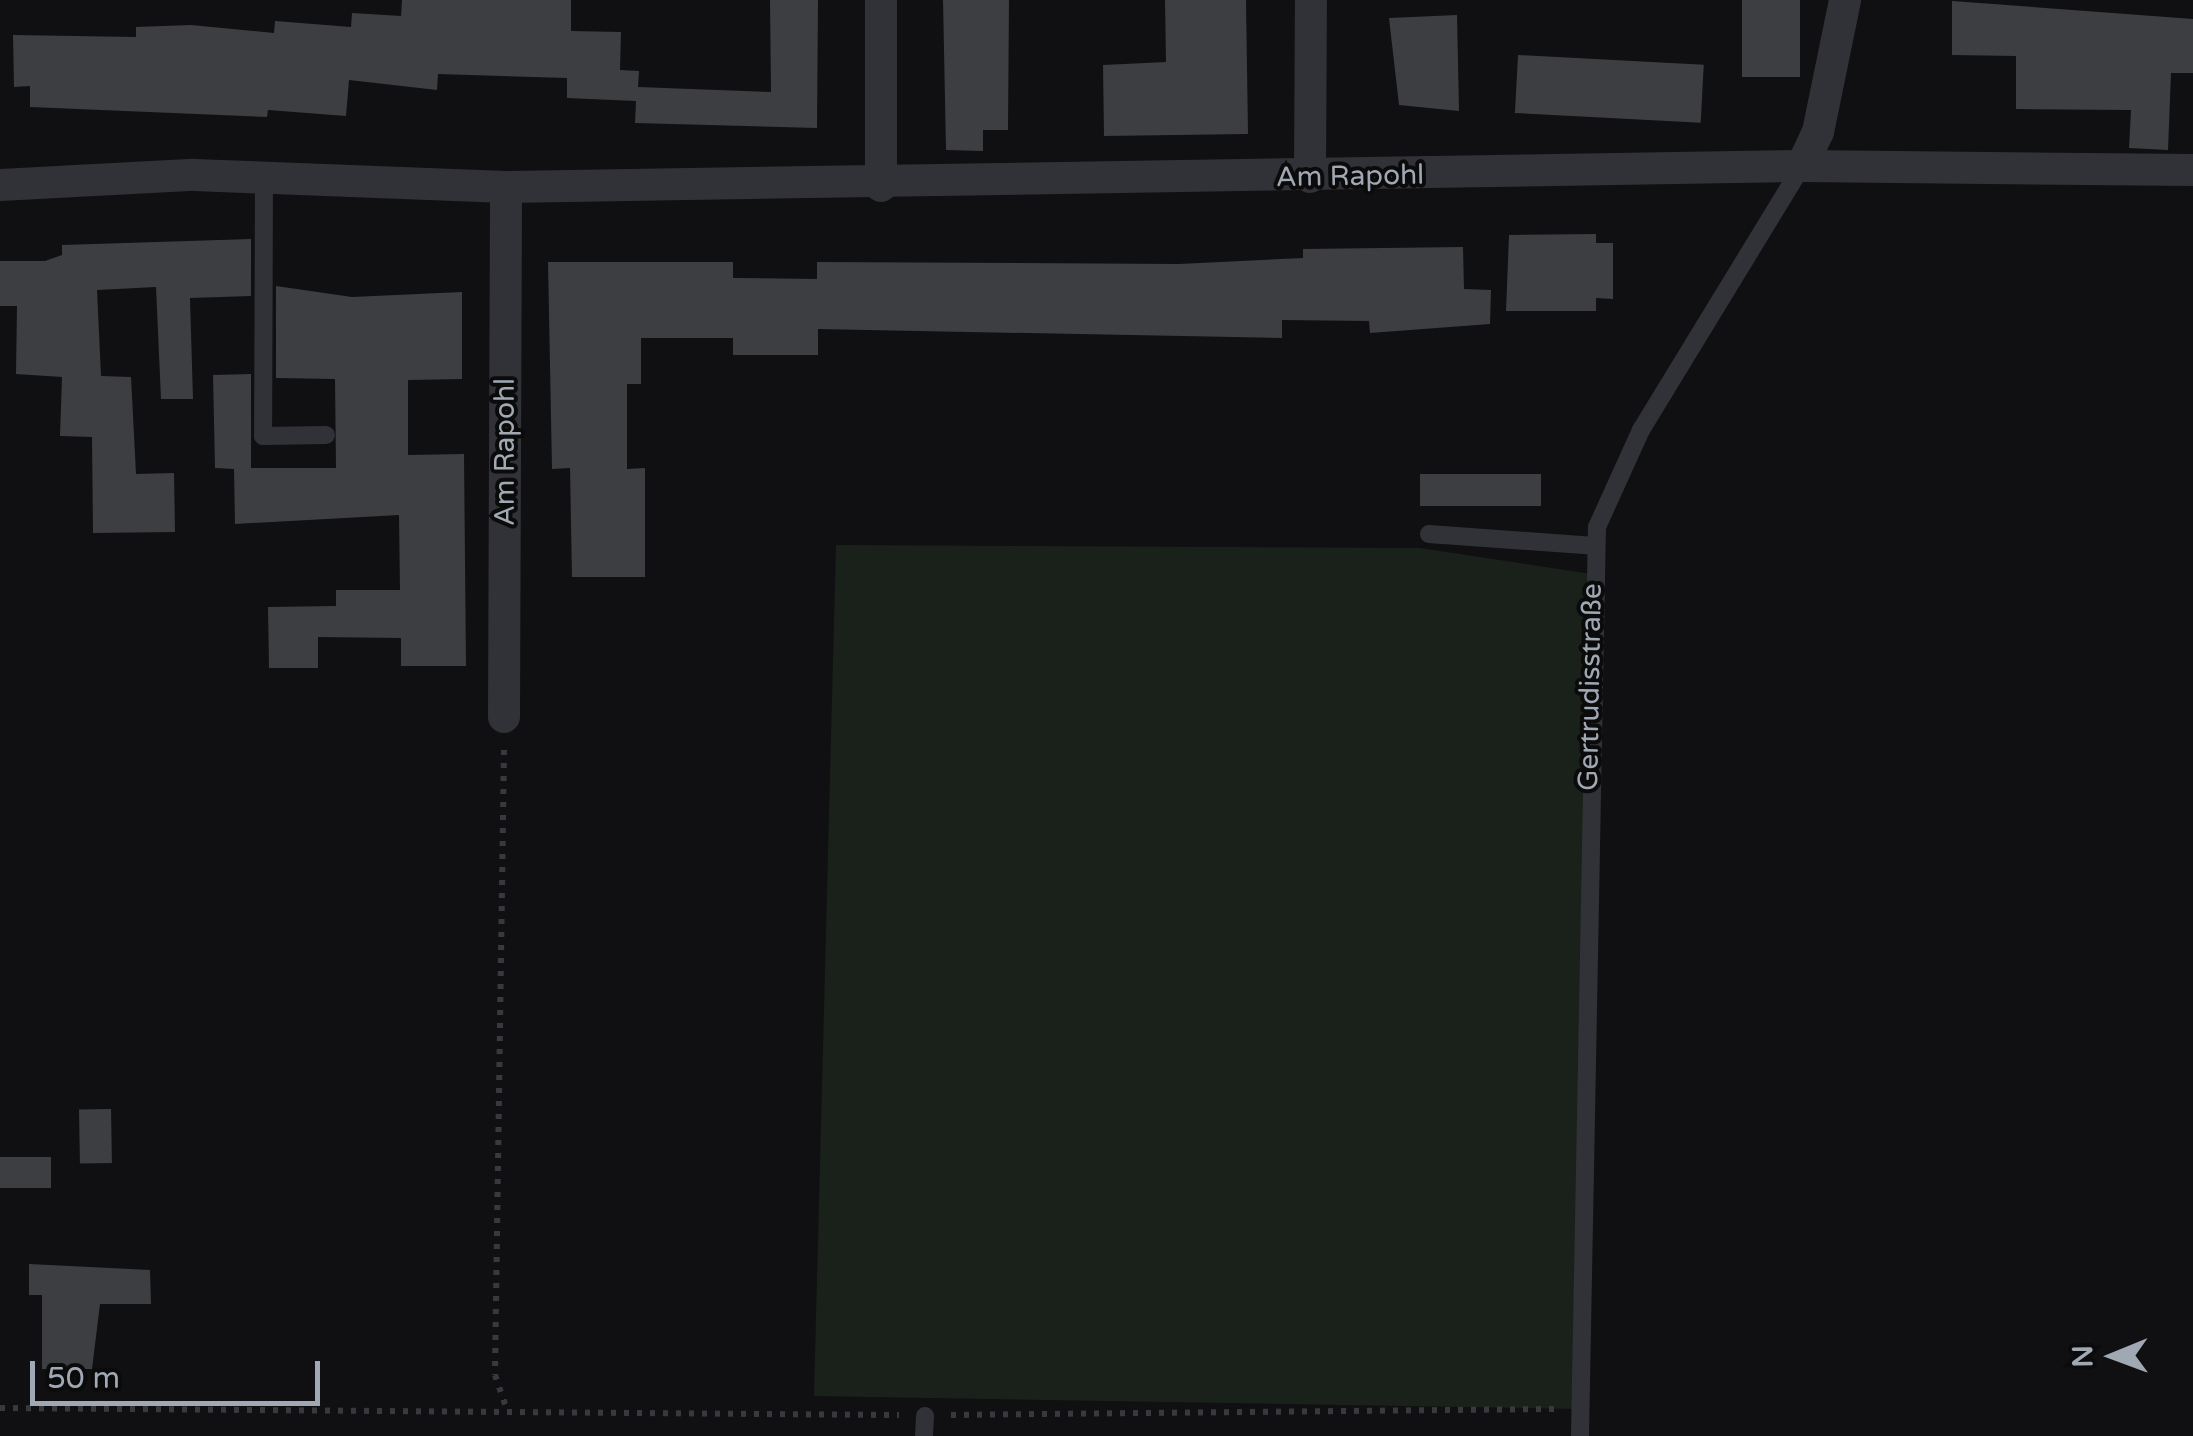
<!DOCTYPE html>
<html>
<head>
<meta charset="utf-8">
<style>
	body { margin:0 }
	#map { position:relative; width:2193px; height:1436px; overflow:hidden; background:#101012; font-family:"Varela Round",sans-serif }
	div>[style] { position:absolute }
	.green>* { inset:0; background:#1a211a }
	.building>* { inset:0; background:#3c3e42; transform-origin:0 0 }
	.path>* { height:6px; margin-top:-3px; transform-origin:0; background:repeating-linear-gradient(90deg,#37393e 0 5px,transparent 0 13px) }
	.service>* { height:18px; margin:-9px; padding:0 9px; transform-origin:9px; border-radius:9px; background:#313237 }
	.minor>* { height:32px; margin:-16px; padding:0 16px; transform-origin:16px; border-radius:16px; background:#313237 }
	span { translate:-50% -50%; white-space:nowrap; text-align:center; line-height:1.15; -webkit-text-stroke:8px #0b0b0c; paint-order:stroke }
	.street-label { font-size:28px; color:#a0a8b4 }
	.north { position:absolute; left:2063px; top:1306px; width:100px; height:100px; -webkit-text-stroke:8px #0b0b0c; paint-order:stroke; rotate:269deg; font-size:28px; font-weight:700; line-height:40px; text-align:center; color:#a0a8b4 }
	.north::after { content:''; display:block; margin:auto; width:35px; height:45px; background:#a0a8b4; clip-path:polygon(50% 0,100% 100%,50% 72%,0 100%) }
	.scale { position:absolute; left:30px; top:1361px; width:290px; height:45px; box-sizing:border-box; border:5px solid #a0a8b4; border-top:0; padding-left:12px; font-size:30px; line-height:35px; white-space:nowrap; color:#a0a8b4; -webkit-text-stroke:8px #0b0b0c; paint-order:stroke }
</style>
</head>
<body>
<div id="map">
	<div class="green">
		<i style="clip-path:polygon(836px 545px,1420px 548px,1591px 574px,1580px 1409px,814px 1396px)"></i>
	</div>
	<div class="building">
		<i style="clip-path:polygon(402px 0,571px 0,571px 31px,621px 32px,620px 70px,639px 71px,638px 87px,771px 92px,770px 0,818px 0,817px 128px,635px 123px,636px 101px,567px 98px,567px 78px,438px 74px,437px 90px,349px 80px,346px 116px,268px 110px,267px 117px,30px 107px,30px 86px,14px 87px,13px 35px,136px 37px,136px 27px,191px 25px,274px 33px,275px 21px,351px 27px,352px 13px,401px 16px)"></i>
		<i style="clip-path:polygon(943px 0,1009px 0,1008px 130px,983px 130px,983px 151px,946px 150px)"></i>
		<i style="clip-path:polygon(1165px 0,1246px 0,1248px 134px,1104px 136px,1103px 65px,1166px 62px)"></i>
		<i style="left:1742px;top:0;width:58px;height:77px"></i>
		<i style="clip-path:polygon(1952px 1px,2193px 19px,2193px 73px,2171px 73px,2168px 150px,2129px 148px,2131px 110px,2016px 109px,2016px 56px,1952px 55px)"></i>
		<i style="clip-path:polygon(1457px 15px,1459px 111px,1399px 105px,1389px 18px)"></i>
		<i style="left:1518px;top:55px;width:186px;height:58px;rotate:3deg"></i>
		<i style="clip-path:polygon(1596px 234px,1596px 243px,1613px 243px,1613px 299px,1596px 298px,1596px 311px,1506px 311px,1509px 235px)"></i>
		<i style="clip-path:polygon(251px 239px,251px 296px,190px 298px,193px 399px,161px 399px,156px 287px,97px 290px,101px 376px,131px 377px,136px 474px,174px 473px,175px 532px,93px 533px,92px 437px,60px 436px,62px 377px,16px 374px,17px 306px,0 306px,0 261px,45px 261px,62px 255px,62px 245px)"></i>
		<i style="clip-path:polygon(1463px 247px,1464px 289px,1491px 290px,1490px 324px,1370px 333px,1369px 321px,1282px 320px,1282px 338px,818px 329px,818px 355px,733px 355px,733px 338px,641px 338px,641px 384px,627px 384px,627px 469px,645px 468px,645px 577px,572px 577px,570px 468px,552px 469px,548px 262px,733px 262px,733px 278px,817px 279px,817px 262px,1179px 264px,1303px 258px,1303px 249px)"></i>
		<i style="clip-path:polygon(276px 286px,352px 297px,462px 292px,462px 379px,408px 380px,408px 455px,464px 454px,466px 666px,401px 666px,401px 638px,318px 637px,318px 668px,269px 668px,268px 607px,336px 606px,336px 590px,400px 590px,399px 515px,235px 524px,234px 469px,215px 468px,213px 375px,251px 374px,251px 468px,336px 468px,335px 379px,276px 378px)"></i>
		<i style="left:1420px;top:474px;width:121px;height:32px"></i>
		<i style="left:111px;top:1109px;width:54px;height:32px;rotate:89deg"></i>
		<i style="left:0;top:1157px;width:51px;height:31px"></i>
		<i style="clip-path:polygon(29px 1264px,150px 1270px,151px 1304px,100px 1304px,92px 1369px,42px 1369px,42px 1295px,29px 1295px)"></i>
	</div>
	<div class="path">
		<i style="left:504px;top:750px;width:625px;rotate:90.83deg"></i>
		<i style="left:495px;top:1375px;width:34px;rotate:71deg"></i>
		<i style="left:0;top:1408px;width:899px;rotate:0.45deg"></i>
		<i style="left:951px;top:1415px;width:603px;rotate:-0.57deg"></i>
	</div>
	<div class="service">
		<i style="left:264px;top:178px;width:258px;rotate:90.2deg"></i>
		<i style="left:263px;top:436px;width:63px;rotate:-0.9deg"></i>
		<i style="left:1429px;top:534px;width:166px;rotate:4.1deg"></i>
		<i style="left:924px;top:1436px;width:20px;rotate:-87deg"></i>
		<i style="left:1580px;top:1436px;width:909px;rotate:-88.93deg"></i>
		<i style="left:1597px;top:527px;width:107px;rotate:-65.6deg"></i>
		<i style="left:1641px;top:430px;width:309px;rotate:-58.6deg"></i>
	</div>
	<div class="minor">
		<i style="left:881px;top:0;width:186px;rotate:90deg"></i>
		<i style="left:1802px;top:166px;width:38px;rotate:-65deg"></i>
		<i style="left:1818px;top:132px;width:135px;rotate:-78.4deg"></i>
		<i style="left:1310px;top:177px;width:177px;rotate:-89.7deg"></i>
		<i style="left:0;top:185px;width:194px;rotate:-3deg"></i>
		<i style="left:194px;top:175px;width:312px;rotate:2.2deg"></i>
		<i style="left:506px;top:187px;width:1296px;rotate:-0.93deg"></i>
		<i style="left:1802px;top:166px;width:391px;rotate:0.6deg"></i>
		<i style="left:504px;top:717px;width:530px;rotate:-89.78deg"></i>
	</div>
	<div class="street-label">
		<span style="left:1350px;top:176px;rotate:-1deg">Am Rapohl</span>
		<span style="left:505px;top:452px;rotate:-90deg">Am Rapohl</span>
		<span style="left:1590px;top:687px;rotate:-89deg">Gertrudisstraße</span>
	</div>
	<div class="north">N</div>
	<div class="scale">50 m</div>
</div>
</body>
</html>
